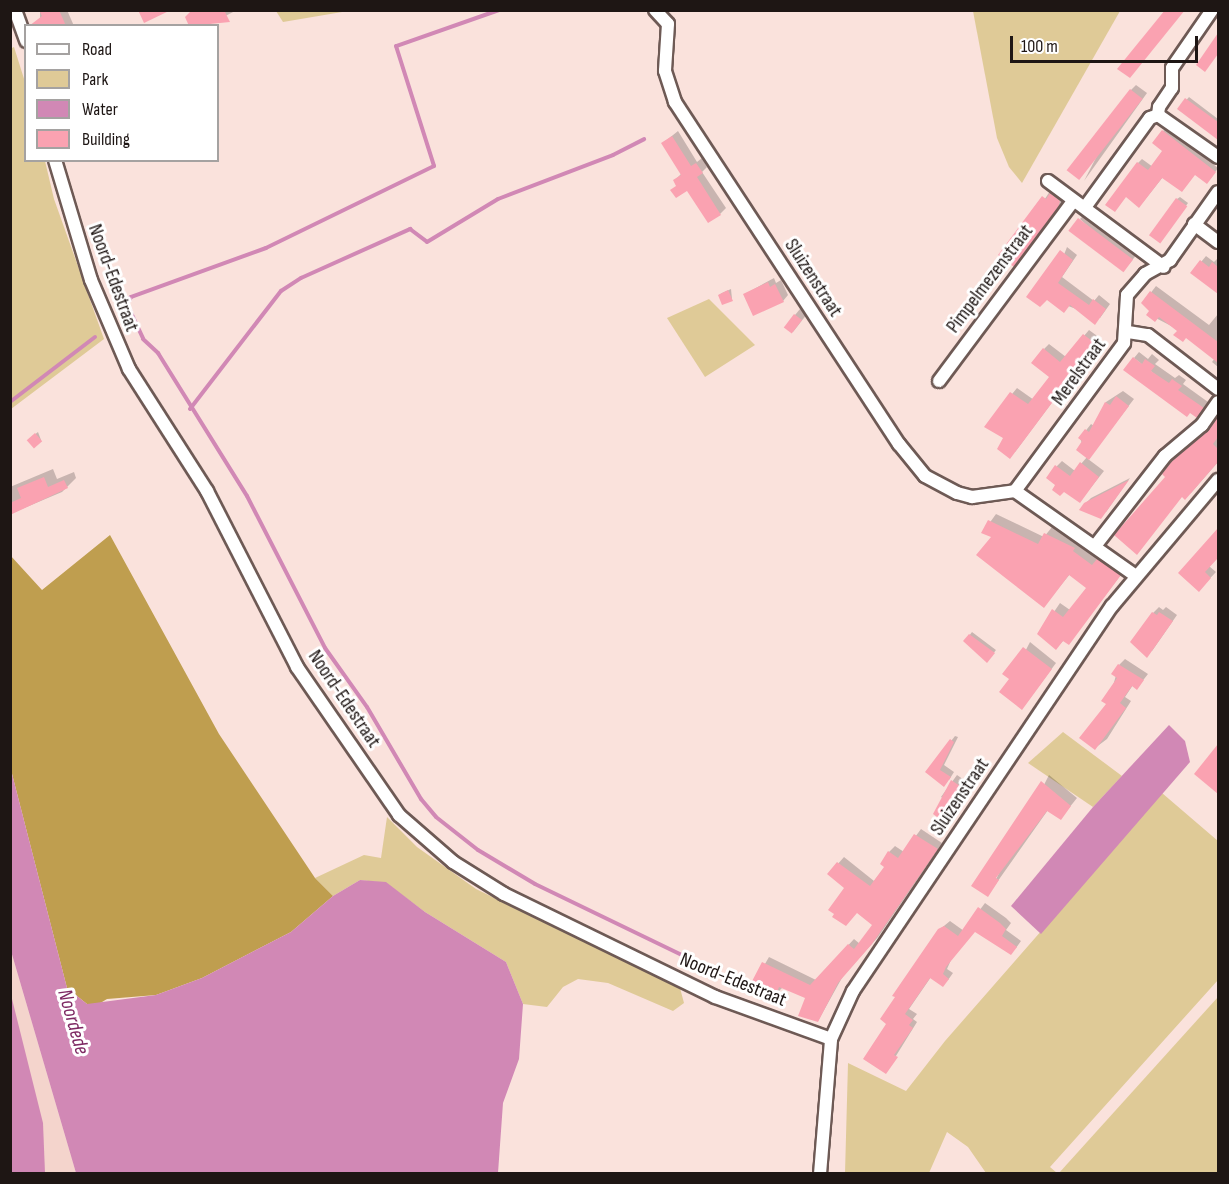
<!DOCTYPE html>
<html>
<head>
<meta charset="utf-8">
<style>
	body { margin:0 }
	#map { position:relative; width:1229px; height:1184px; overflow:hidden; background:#fae2dc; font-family:"Sofia Sans Condensed",sans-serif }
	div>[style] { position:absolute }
	.built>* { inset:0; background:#f4d4cc }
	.green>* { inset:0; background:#dfca97 }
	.forest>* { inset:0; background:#bf9e4f }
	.water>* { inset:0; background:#d188b5 }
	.shadow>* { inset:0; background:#0003; transform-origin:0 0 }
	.stream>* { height:4px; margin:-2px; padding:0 2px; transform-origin:2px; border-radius:2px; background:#d188b5 }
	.building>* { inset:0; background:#faa2b1; transform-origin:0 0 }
	.roads { filter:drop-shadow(2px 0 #6e5a55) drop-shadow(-2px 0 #6e5a55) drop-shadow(0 2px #6e5a55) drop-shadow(0 -2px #6e5a55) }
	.minor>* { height:12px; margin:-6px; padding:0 6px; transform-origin:6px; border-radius:6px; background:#fff }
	span { translate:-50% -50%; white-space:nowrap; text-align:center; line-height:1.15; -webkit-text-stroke:6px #fff; paint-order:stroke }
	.street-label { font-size:20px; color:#1e1614 }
	.water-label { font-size:21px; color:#7e2963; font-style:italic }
	.frame { position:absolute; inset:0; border:12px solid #1e1614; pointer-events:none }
	.legend { position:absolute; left:24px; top:24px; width:195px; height:138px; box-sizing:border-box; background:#fff; border:2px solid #a5a2a1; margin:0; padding:8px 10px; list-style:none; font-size:18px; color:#1e1614 }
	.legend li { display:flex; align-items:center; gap:12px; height:30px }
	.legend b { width:30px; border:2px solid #a5a2a1 }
	.scale { position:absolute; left:1010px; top:36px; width:188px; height:27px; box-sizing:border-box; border:3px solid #1e1614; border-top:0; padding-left:8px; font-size:18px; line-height:21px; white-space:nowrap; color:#1e1614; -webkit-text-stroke:4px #fff; paint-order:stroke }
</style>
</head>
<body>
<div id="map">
	<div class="built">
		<i style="clip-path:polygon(11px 951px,76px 1173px,11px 1173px)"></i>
	</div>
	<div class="green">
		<i style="clip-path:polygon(276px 11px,348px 11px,283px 22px)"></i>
		<i style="clip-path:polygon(973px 11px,1120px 11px,1022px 183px,1009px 167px,997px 138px)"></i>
		<i style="clip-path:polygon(14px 47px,25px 82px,26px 160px,45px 161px,54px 199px,104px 339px,11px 409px,10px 49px)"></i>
		<i style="clip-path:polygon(709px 299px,755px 345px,705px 377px,667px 318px)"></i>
		<i style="clip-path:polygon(1063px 732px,1122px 776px,1093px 807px,1028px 763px)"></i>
		<i style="clip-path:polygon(1162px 793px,1218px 841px,1218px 980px,1050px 1167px,1057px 1173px,986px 1173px,968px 1147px,947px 1132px,929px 1173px,845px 1173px,848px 1063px,906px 1091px,945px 1041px)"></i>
		<i style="clip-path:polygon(387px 817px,417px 847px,476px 889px,680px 988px,684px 1003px,673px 1011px,608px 983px,578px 979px,563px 987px,547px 1007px,523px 1004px,506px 962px,425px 912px,386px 883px,360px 880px,333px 896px,315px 878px,364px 855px,381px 858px)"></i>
		<i style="clip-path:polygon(1218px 997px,1218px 1173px,1059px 1173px)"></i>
	</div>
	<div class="forest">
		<i style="clip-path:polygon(110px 535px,219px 734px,315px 878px,333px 896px,291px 932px,202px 978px,156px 995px,107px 999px,97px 1005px,87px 1004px,67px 988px,11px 770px,10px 555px,42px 590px)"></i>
	</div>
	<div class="water">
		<i style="clip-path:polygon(1169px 725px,1185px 741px,1190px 762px,1041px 934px,1011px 906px,1093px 807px)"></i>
		<i style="clip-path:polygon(11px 770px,67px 988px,87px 1004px,156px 995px,202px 978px,291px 932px,333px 896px,360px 880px,386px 882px,425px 912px,506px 962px,523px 1004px,519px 1059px,503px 1103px,498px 1173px,76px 1173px,11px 951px)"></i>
		<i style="clip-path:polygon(11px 995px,43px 1123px,45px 1173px,11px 1173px)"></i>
	</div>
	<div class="shadow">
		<i style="clip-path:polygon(40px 10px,67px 10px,74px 26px,40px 26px)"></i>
		<i style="clip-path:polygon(194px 10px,237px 10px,206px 26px,191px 26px)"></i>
		<i style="clip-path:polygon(1136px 85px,1147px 93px,1084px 181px,1131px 90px)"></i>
		<i style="clip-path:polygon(1189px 97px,1218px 119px,1218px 138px,1179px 109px)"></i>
		<i style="clip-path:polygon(1167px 127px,1218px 168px,1211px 178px,1196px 174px,1163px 177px,1143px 202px,1138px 163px,1142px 159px,1153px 167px,1164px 150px,1163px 131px)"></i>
		<i style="clip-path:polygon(678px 131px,697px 162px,702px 158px,707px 167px,702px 172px,726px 208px,720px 214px,675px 180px,682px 173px,663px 143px)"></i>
		<i style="left:1052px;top:188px;width:17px;height:85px;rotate:33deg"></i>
		<i style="clip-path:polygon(1180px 197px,1188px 203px,1162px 239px,1177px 199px)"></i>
		<i style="clip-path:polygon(1085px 214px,1138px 253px,1129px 264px,1080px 219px)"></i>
		<i style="clip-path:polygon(1067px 247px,1077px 255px,1062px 277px,1094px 301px,1099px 295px,1110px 304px,1100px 318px,1047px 298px)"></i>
		<i style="clip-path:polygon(1206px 256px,1214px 262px,1218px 258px,1218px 292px,1192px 273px)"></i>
		<i style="clip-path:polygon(774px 278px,776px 283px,781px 280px,788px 295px,783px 301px,745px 294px)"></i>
		<i style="clip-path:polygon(1156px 286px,1209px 325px,1218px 314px,1218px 367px,1212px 362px,1215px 358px,1179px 330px,1148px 314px,1151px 310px,1143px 303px)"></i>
		<i style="clip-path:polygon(731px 289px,732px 299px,719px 295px,722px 293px)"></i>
		<i style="clip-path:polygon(800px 309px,807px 314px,793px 332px,795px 315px)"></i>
		<i style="clip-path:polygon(1089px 330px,1100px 338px,1015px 452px,1004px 438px,986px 426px,1017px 388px,1034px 400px,1051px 376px,1044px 349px,1049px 344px,1066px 357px)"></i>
		<i style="clip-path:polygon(1139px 352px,1148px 359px,1152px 354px,1159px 360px,1155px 364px,1175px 378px,1179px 375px,1186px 380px,1183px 384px,1208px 402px,1202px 411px,1134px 358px)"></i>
		<i style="clip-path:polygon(1123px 391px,1134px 399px,1088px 459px,1104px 471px,1080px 501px,1057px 485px,1057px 466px,1062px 461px,1075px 471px,1087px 457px,1080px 438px,1091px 424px,1094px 426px,1106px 402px)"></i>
		<i style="clip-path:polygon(1218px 419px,1218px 462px,1191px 493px,1183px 496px,1167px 477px,1172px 463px)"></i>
		<i style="clip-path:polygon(38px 432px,41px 440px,28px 440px)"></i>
		<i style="clip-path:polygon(53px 469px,57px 479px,74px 472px,76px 478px,62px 492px,10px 514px,10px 487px)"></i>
		<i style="clip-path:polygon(1130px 478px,1106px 512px,1085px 504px,1091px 498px)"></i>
		<i style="clip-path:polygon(996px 514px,1044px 537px,1052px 527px,1081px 541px,1079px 544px,1099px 559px,1105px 553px,1126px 568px,1069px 643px,1064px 640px,1056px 648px,1039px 634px,1060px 603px,1070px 610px,1088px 588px,1070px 574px,1044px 606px,993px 537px,983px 532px)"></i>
		<i style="clip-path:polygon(1218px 534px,1218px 556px,1209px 566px,1216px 572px,1199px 590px,1211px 543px)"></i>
		<i style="clip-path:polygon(1159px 607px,1163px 610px,1166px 607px,1177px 615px,1152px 651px,1153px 613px)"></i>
		<i style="left:972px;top:632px;width:30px;height:11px;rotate:37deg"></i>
		<i style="clip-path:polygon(1030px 642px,1056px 663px,1027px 702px,1011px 679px)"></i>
		<i style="clip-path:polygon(1125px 659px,1148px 674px,1137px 688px,1133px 685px,1125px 697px,1131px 701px,1107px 739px,1095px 748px,1119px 665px)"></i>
		<i style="clip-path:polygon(955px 736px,958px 737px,944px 765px,954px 772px,949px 780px,927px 772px)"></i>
		<i style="clip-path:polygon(1218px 747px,1218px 792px,1196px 774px)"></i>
		<i style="clip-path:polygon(957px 775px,970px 784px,944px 820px,945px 799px,941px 797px)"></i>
		<i style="clip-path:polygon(1049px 775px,1077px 798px,1061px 818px,1048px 810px,988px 895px)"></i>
		<i style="clip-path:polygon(921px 829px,942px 843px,878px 937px,843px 976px,818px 1021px,807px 997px,783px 987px,776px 994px,752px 986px,769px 957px,816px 980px,854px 939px,860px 944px,874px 925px,846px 888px,829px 874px,844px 857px,874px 881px,886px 866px,889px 852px,895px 846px,904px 852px)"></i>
		<i style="clip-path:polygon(985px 903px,1006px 918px,1011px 923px,1006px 930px,1021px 941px,1016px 948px,975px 930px,951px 960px,947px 969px,953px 973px,948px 980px,931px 977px,909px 1009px,917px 1014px,913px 1019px,917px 1022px,886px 1072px,888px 1023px,939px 930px,950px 921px,964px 931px)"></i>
	</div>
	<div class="stream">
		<i style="left:499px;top:10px;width:109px;rotate:160.7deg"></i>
		<i style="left:396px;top:46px;width:126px;rotate:72.4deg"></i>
		<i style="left:434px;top:166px;width:187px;rotate:154deg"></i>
		<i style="left:266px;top:248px;width:144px;rotate:160.1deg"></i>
		<i style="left:131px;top:297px;width:8px;rotate:120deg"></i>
		<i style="left:127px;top:304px;width:38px;rotate:65deg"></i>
		<i style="left:143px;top:339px;width:21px;rotate:43deg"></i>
		<i style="left:158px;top:353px;width:168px;rotate:58.1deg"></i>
		<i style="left:247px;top:496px;width:171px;rotate:62.8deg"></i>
		<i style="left:325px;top:648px;width:72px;rotate:54.6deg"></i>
		<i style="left:367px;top:707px;width:107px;rotate:59.6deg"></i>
		<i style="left:421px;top:799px;width:23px;rotate:50deg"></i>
		<i style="left:436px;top:817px;width:53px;rotate:38.2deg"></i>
		<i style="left:478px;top:850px;width:66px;rotate:30.8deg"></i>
		<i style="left:535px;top:884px;width:228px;rotate:25.8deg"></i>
		<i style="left:10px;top:402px;width:107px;rotate:-37.4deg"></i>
		<i style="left:190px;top:409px;width:149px;rotate:-52.4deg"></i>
		<i style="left:281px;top:291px;width:24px;rotate:-33deg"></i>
		<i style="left:301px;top:278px;width:120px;rotate:-24.2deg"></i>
		<i style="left:410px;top:229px;width:21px;rotate:37deg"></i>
		<i style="left:427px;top:242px;width:83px;rotate:-31.2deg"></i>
		<i style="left:498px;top:199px;width:123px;rotate:-20.9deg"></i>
		<i style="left:613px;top:155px;width:35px;rotate:-27deg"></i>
	</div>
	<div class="building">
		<i style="clip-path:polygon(39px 10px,59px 10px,66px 26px,29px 26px,42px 16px)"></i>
		<i style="clip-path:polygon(138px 10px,171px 10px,144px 23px)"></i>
		<i style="clip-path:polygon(192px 10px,224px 10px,230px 22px,189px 26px,185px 17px)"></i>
		<i style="clip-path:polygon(1165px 10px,1185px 10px,1130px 78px,1117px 69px)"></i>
		<i style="clip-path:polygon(1218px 33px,1218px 54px,1205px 72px,1196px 65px)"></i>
		<i style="left:1130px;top:89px;width:16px;height:103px;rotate:38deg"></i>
		<i style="clip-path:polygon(1185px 98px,1218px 122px,1218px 140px,1177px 109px)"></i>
		<i style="clip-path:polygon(1162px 130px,1216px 172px,1207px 184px,1195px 175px,1182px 192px,1162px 178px,1139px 208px,1126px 197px,1115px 212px,1105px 205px,1137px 162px,1148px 170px,1162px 151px,1152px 143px)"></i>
		<i style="clip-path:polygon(672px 136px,691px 166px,696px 163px,703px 173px,697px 177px,721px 215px,708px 223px,687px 191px,676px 198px,670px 190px,676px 186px,673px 180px,681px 175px,661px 143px)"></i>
		<i style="clip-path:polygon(1050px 193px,1060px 201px,1058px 208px,1014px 267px,998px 255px,1042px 196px,1046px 199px)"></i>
		<i style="left:1176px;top:198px;width:14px;height:46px;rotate:36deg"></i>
		<i style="left:1078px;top:218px;width:69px;height:16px;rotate:37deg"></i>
		<i style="clip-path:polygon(1060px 250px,1073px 260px,1058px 283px,1089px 305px,1093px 299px,1106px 309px,1095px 325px,1070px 305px,1064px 313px,1047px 300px,1040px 307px,1026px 297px)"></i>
		<i style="clip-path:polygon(1200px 260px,1209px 267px,1212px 262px,1218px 267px,1218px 294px,1190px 273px)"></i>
		<i style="clip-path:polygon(768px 282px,770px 287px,775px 284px,784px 302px,753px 316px,743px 294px)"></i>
		<i style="clip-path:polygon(728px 290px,733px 301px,722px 305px,718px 295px)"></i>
		<i style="clip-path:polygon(1150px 291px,1218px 342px,1218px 363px,1186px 338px,1183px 342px,1173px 335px,1177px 331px,1159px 317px,1155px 322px,1146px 315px,1149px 311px,1141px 303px)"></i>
		<i style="left:794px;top:314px;width:10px;height:17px;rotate:37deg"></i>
		<i style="clip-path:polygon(1083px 334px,1096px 344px,1010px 459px,997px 449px,1003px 438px,984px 427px,1010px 392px,1028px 404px,1049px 377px,1031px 363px,1043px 348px,1060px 362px)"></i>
		<i style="clip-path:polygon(1133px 357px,1142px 364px,1145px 359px,1155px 366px,1151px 371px,1169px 383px,1172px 379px,1182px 386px,1178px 390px,1204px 408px,1197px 418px,1190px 413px,1187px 417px,1123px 370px)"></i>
		<i style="clip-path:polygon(1116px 396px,1129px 406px,1089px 460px,1076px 450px,1082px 441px,1078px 438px,1085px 429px,1089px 432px,1105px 402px,1110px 405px)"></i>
		<i style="clip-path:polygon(1218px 416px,1218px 437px,1213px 444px,1218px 449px,1218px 462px,1185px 500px,1182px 497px,1137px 555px,1114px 535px,1165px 477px,1162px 474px,1171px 462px,1207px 431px)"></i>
		<i style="left:35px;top:433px;width:11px;height:11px;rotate:49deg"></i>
		<i style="clip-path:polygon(1080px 462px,1099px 477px,1080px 503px,1064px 492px,1060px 496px,1052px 490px,1055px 485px,1046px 478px,1055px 465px,1070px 476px)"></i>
		<i style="clip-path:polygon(44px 477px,48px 487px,64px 480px,68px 488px,10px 515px,10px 503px,21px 498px,17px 488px)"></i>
		<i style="clip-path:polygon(1129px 480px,1101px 519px,1079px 510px,1084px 503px)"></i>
		<i style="clip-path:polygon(988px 520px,1038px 544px,1044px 533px,1075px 548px,1073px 551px,1092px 565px,1097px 559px,1121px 575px,1069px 645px,1063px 641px,1056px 650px,1037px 634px,1052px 609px,1063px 617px,1086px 588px,1069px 575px,1044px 608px,976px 555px,991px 537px,981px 533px)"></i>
		<i style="clip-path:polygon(1218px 528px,1218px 558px,1205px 572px,1211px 578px,1199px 592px,1178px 573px)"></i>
		<i style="clip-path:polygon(1152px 612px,1157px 615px,1159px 612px,1173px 621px,1147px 658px,1130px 642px)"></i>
		<i style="clip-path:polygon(969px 634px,995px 653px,987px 663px,963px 641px)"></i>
		<i style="clip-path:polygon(1023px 647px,1052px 669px,1022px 710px,999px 692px,1009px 679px,1002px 674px)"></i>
		<i style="clip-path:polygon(1118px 664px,1144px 680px,1137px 690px,1132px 686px,1120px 703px,1126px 708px,1095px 750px,1079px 738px,1106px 704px,1101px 701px,1117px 678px,1111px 674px)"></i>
		<i style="clip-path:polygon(950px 739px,954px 742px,940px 770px,951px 777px,944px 787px,925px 772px)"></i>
		<i style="clip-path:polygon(1218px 744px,1218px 794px,1194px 774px)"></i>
		<i style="clip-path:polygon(951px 780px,966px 790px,944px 822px,933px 814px)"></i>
		<i style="clip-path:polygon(1041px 781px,1071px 806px,1061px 820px,1047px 811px,996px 878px,999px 880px,988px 897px,971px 886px)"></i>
		<i style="clip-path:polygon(914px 834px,938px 849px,872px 944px,838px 983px,818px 1022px,798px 1016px,805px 998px,779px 987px,776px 995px,749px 987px,762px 962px,810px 985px,848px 944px,854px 949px,872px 925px,857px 913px,846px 926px,832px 917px,834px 914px,828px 910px,844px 888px,827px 874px,837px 862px,870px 886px,884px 867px,880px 864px,888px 851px,898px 858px)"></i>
		<i style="clip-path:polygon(978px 907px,1000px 923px,1006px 929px,1002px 936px,1017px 947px,1011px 955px,975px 932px,946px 967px,943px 974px,949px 979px,943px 987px,930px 978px,905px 1014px,913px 1020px,909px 1025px,913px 1028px,894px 1055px,898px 1057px,886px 1074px,863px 1059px,886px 1024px,880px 1019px,895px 997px,892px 996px,938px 929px,944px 926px,958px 936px)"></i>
	</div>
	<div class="roads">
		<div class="minor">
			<i style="left:15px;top:10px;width:33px;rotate:70deg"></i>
			<i style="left:655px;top:10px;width:19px;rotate:47deg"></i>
			<i style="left:668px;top:24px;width:47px;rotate:93.7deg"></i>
			<i style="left:665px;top:71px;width:33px;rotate:72deg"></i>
			<i style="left:675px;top:102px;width:409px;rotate:56.8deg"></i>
			<i style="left:899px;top:444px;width:41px;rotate:50.9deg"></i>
			<i style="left:925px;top:476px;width:36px;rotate:28deg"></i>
			<i style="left:957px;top:493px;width:16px;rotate:15deg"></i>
			<i style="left:972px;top:497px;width:43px;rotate:-7.9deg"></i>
			<i style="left:1158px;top:115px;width:8px;rotate:-83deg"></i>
			<i style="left:1159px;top:107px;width:23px;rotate:-56deg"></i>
			<i style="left:1172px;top:88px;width:20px;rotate:-90deg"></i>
			<i style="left:1172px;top:68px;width:70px;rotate:-55.4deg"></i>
			<i style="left:55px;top:160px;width:125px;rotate:73.3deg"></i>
			<i style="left:91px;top:280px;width:97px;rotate:66.9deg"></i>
			<i style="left:129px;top:369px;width:145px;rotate:57.4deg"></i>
			<i style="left:207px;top:491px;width:198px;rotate:62.9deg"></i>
			<i style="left:297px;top:667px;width:180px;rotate:55.4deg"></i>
			<i style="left:399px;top:815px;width:72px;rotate:41deg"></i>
			<i style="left:453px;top:862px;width:60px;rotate:32.1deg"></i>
			<i style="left:504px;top:894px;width:235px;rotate:26deg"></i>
			<i style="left:715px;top:997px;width:123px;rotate:19.9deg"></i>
			<i style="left:1048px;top:181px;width:144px;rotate:36.6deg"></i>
			<i style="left:1086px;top:206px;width:109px;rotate:-54deg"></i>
			<i style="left:1150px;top:118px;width:9px;rotate:-21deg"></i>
			<i style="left:1158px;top:115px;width:73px;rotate:35deg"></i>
			<i style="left:1194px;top:224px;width:30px;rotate:37deg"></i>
			<i style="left:1128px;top:332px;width:20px;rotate:9deg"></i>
			<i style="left:1148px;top:335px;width:88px;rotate:37.6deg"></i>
			<i style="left:939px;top:381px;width:224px;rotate:-53.3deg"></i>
			<i style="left:1015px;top:491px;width:184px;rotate:-53.6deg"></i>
			<i style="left:1124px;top:343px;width:48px;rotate:-86.4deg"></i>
			<i style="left:1127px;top:295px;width:28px;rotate:-49deg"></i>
			<i style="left:1145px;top:274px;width:29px;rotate:-29deg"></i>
			<i style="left:1170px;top:260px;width:83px;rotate:-54.8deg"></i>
			<i style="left:1015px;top:491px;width:148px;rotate:35.1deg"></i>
			<i style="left:1095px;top:546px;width:114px;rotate:-52.1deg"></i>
			<i style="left:1165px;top:456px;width:48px;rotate:-40deg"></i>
			<i style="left:1202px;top:425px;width:28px;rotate:-55deg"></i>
			<i style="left:820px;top:1174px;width:135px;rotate:-85.3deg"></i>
			<i style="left:831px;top:1039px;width:53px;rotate:-65.4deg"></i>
			<i style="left:853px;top:991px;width:464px;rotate:-56.1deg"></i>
			<i style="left:1112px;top:606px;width:165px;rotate:-49.9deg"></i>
		</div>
	</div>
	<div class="street-label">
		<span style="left:113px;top:278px;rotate:70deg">Noord-Edestraat</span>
		<span style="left:813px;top:278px;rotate:57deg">Sluizenstraat</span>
		<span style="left:990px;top:279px;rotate:-53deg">Pimpelmezenstraat</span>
		<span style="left:1079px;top:372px;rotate:-54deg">Merelstraat</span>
		<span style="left:344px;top:699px;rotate:56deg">Noord-Edestraat</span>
		<span style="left:960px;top:797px;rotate:-56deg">Sluizenstraat</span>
		<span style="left:733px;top:980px;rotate:22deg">Noord-Edestraat</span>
	</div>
	<div class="water-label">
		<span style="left:73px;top:1022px;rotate:74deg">Noordede</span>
	</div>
	<div class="frame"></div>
	<ul class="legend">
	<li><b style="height:8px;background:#fff"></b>Road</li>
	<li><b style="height:16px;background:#dfca97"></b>Park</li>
	<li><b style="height:16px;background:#d188b5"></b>Water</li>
	<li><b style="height:16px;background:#faa2b1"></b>Building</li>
	</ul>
	<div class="scale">100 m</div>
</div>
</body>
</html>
